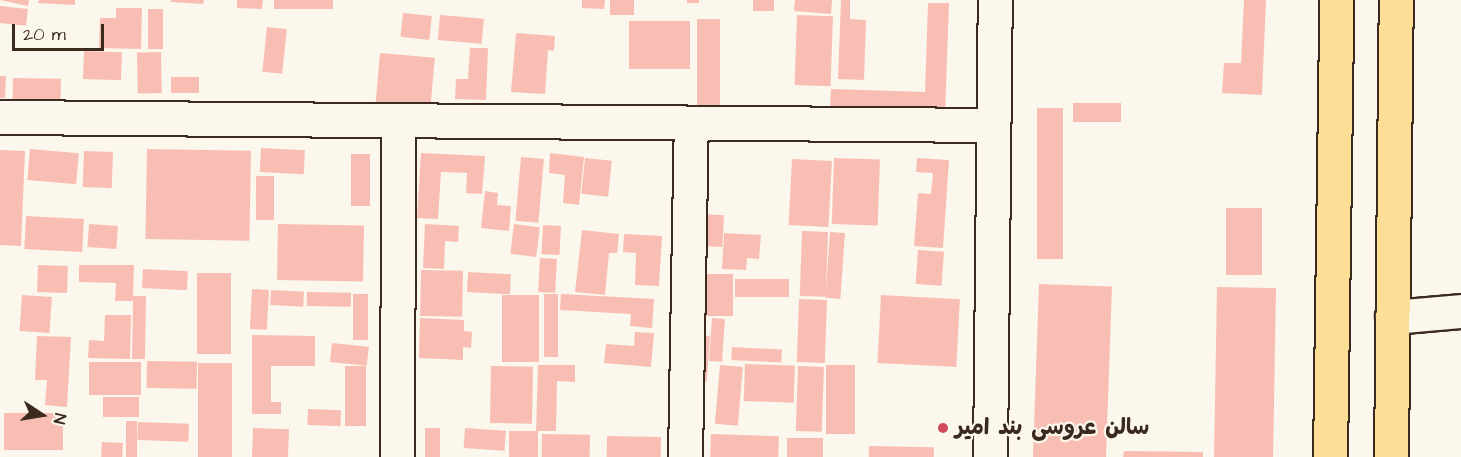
<!DOCTYPE html>
<html>
<head>
<meta charset="utf-8">
<style>
	body { margin:0 }
	#map { position:relative; width:1461px; height:457px; overflow:hidden; background:#fbf7ec; font-family:"Architects Daughter","Playpen Sans Arabic",sans-serif }
	div>[style] { position:absolute }
	.building>* { inset:0; background:#f9beb3; transform-origin:0 0 }
	.roads { filter:drop-shadow(2px 0 #3b2a1e) drop-shadow(-2px 0 #3b2a1e) drop-shadow(0 2px #3b2a1e) drop-shadow(0 -2px #3b2a1e) }
	.minor>* { height:33px; margin:-16.5px; padding:0 16.5px; transform-origin:16.5px; border-radius:16.5px; background:#fbf7ec }
	.major>* { height:33px; margin:-16.5px; padding:0 16.5px; transform-origin:16.5px; border-radius:16.5px; background:#fcde96 }
	.dots>* { width:16px; height:16px; translate:-50% -50%; box-sizing:border-box; border:3px solid #fbf7ec; border-radius:50% }
	span { translate:-50% -50%; white-space:nowrap; text-align:center; line-height:1.15; -webkit-text-stroke:4.5px #fbf7ec; paint-order:stroke }
	.poi-label { font-size:22px; color:#3b2a1e; font-weight:700 }
	.left { translate:0 -50%; text-align:left }
	.north { position:absolute; left:12px; top:385px; width:60px; height:60px; -webkit-text-stroke:4px #fbf7ec; paint-order:stroke; rotate:102deg; font-size:16px; font-weight:700; line-height:24px; text-align:center; color:#3b2a1e }
	.north::after { content:''; display:block; margin:auto; width:21px; height:27px; background:#3b2a1e; clip-path:polygon(50% 0,100% 100%,50% 72%,0 100%) }
	.scale { position:absolute; left:12px; top:24px; width:92px; height:27px; box-sizing:border-box; border:3px solid #3b2a1e; border-top:0; padding-left:8px; font-size:18px; line-height:21px; white-space:nowrap; color:#3b2a1e; -webkit-text-stroke:4px #fbf7ec; paint-order:stroke }
</style>
</head>
<body>
<div id="map">
	<div class="building">
		<i style="clip-path:polygon(0 0,29px 0,28px 6px)"></i>
		<i style="clip-path:polygon(39px 0,75px 0,75px 5px,38px 3px)"></i>
		<i style="clip-path:polygon(171px 0,204px 0,203px 4px,171px 2px)"></i>
		<i style="clip-path:polygon(237px 0,263px 0,262px 9px,237px 8px)"></i>
		<i style="left:274px;top:0;width:59px;height:9px"></i>
		<i style="clip-path:polygon(582px 0,605px 0,604px 9px,582px 8px)"></i>
		<i style="left:610px;top:0;width:24px;height:15px"></i>
		<i style="left:687px;top:0;width:12px;height:3px"></i>
		<i style="left:753px;top:0;width:21px;height:11px"></i>
		<i style="clip-path:polygon(795px 0,832px 0,831px 14px,794px 11px)"></i>
		<i style="clip-path:polygon(841px 0,850px 0,850px 19px,866px 20px,864px 80px,838px 79px)"></i>
		<i style="clip-path:polygon(1244px 0,1266px 0,1262px 95px,1222px 93px,1224px 63px,1241px 63px)"></i>
		<i style="clip-path:polygon(928px 3px,949px 3px,945px 113px,830px 109px,831px 89px,925px 92px)"></i>
		<i style="left:0;top:6px;width:28px;height:17px;rotate:6deg"></i>
		<i style="clip-path:polygon(116px 8px,142px 8px,141px 49px,99px 48px,100px 18px,116px 18px)"></i>
		<i style="left:148px;top:9px;width:15px;height:40px"></i>
		<i style="left:403px;top:13px;width:29px;height:24px;rotate:6deg"></i>
		<i style="left:440px;top:15px;width:44px;height:25px;rotate:5deg"></i>
		<i style="left:797px;top:15px;width:36px;height:70px;rotate:2deg"></i>
		<i style="left:697px;top:19px;width:23px;height:94px"></i>
		<i style="left:629px;top:21px;width:61px;height:48px"></i>
		<i style="left:267px;top:27px;width:20px;height:45px;rotate:6deg"></i>
		<i style="clip-path:polygon(516px 33px,555px 36px,554px 51px,548px 50px,545px 94px,511px 92px)"></i>
		<i style="clip-path:polygon(470px 48px,488px 48px,486px 100px,455px 99px,456px 79px,468px 79px)"></i>
		<i style="left:84px;top:51px;width:38px;height:28px;rotate:2deg"></i>
		<i style="left:161px;top:52px;width:41px;height:24px;rotate:89deg"></i>
		<i style="left:380px;top:53px;width:55px;height:52px;rotate:5deg"></i>
		<i style="clip-path:polygon(0 76px,6px 76px,5px 98px,0 98px)"></i>
		<i style="left:171px;top:77px;width:28px;height:16px"></i>
		<i style="left:13px;top:78px;width:48px;height:23px;rotate:1deg"></i>
		<i style="left:1121px;top:103px;width:19px;height:48px;rotate:90deg"></i>
		<i style="left:1037px;top:108px;width:26px;height:151px"></i>
		<i style="left:261px;top:148px;width:44px;height:24px;rotate:3deg"></i>
		<i style="left:30px;top:149px;width:49px;height:31px;rotate:5deg"></i>
		<i style="left:147px;top:149px;width:104px;height:90px;rotate:1deg"></i>
		<i style="clip-path:polygon(0 150px,25px 151px,21px 246px,0 245px)"></i>
		<i style="left:84px;top:151px;width:29px;height:36px;rotate:2deg"></i>
		<i style="clip-path:polygon(421px 153px,485px 156px,482px 194px,466px 193px,467px 173px,441px 172px,438px 219px,417px 218px)"></i>
		<i style="clip-path:polygon(550px 153px,584px 157px,579px 205px,563px 203px,565px 175px,549px 173px)"></i>
		<i style="left:351px;top:154px;width:19px;height:52px"></i>
		<i style="left:521px;top:157px;width:23px;height:64px;rotate:5deg"></i>
		<i style="left:585px;top:158px;width:27px;height:36px;rotate:6deg"></i>
		<i style="left:834px;top:158px;width:46px;height:66px;rotate:2deg"></i>
		<i style="clip-path:polygon(917px 158px,949px 160px,943px 248px,914px 246px,918px 193px,931px 194px,933px 173px,916px 172px)"></i>
		<i style="left:792px;top:159px;width:40px;height:66px;rotate:3deg"></i>
		<i style="left:256px;top:176px;width:18px;height:44px"></i>
		<i style="clip-path:polygon(485px 191px,498px 193px,497px 205px,511px 206px,509px 231px,481px 228px)"></i>
		<i style="left:1226px;top:208px;width:36px;height:67px"></i>
		<i style="left:702px;top:214px;width:22px;height:32px;rotate:3deg"></i>
		<i style="left:26px;top:216px;width:58px;height:33px;rotate:3deg"></i>
		<i style="left:89px;top:224px;width:29px;height:23px;rotate:4deg"></i>
		<i style="left:278px;top:224px;width:86px;height:56px;rotate:1deg"></i>
		<i style="clip-path:polygon(425px 224px,459px 226px,458px 242px,445px 241px,444px 269px,423px 268px)"></i>
		<i style="left:514px;top:224px;width:26px;height:30px;rotate:7deg"></i>
		<i style="left:543px;top:225px;width:18px;height:29px;rotate:3deg"></i>
		<i style="clip-path:polygon(582px 230px,619px 234px,617px 253px,609px 253px,605px 295px,575px 292px)"></i>
		<i style="left:802px;top:231px;width:26px;height:65px;rotate:2deg"></i>
		<i style="left:830px;top:232px;width:15px;height:66px;rotate:4deg"></i>
		<i style="clip-path:polygon(724px 233px,761px 235px,759px 259px,747px 258px,746px 270px,722px 269px)"></i>
		<i style="clip-path:polygon(624px 234px,662px 236px,659px 286px,635px 285px,636px 253px,623px 252px)"></i>
		<i style="left:918px;top:250px;width:26px;height:34px;rotate:4deg"></i>
		<i style="left:540px;top:258px;width:17px;height:34px;rotate:3deg"></i>
		<i style="left:38px;top:265px;width:30px;height:27px;rotate:2deg"></i>
		<i style="clip-path:polygon(79px 265px,134px 265px,133px 296px,146px 296px,145px 359px,132px 359px,133px 301px,115px 301px,116px 283px,79px 282px)"></i>
		<i style="left:143px;top:269px;width:45px;height:19px;rotate:3deg"></i>
		<i style="left:421px;top:270px;width:42px;height:46px;rotate:1deg"></i>
		<i style="left:468px;top:272px;width:43px;height:20px;rotate:3deg"></i>
		<i style="left:197px;top:273px;width:34px;height:81px"></i>
		<i style="left:707px;top:274px;width:26px;height:42px"></i>
		<i style="left:735px;top:279px;width:54px;height:18px"></i>
		<i style="left:1039px;top:284px;width:73px;height:173px;rotate:2deg"></i>
		<i style="left:1217px;top:287px;width:59px;height:170px;rotate:1deg"></i>
		<i style="left:252px;top:289px;width:17px;height:40px;rotate:3deg"></i>
		<i style="left:271px;top:290px;width:33px;height:15px;rotate:3deg"></i>
		<i style="left:307px;top:292px;width:44px;height:14px;rotate:1deg"></i>
		<i style="left:353px;top:294px;width:15px;height:46px"></i>
		<i style="left:544px;top:294px;width:14px;height:63px"></i>
		<i style="clip-path:polygon(561px 294px,654px 299px,652px 328px,630px 326px,631px 314px,560px 310px)"></i>
		<i style="left:22px;top:295px;width:30px;height:36px;rotate:4deg"></i>
		<i style="left:502px;top:295px;width:37px;height:67px"></i>
		<i style="left:881px;top:295px;width:79px;height:68px;rotate:3deg"></i>
		<i style="left:799px;top:299px;width:28px;height:63px;rotate:2deg"></i>
		<i style="clip-path:polygon(105px 315px,131px 315px,130px 359px,88px 358px,89px 340px,104px 341px)"></i>
		<i style="clip-path:polygon(420px 318px,464px 320px,464px 331px,472px 332px,471px 348px,463px 347px,463px 360px,419px 358px)"></i>
		<i style="left:712px;top:318px;width:13px;height:43px;rotate:4deg"></i>
		<i style="clip-path:polygon(635px 332px,654px 333px,651px 367px,604px 363px,606px 344px,634px 346px)"></i>
		<i style="clip-path:polygon(252px 335px,315px 336px,315px 366px,271px 366px,271px 402px,281px 402px,281px 414px,252px 414px)"></i>
		<i style="left:696px;top:335px;width:14px;height:46px;rotate:4deg"></i>
		<i style="clip-path:polygon(37px 336px,71px 337px,67px 407px,45px 405px,47px 380px,35px 380px)"></i>
		<i style="left:332px;top:343px;width:37px;height:19px;rotate:6deg"></i>
		<i style="left:732px;top:347px;width:50px;height:13px;rotate:3deg"></i>
		<i style="left:147px;top:361px;width:50px;height:27px;rotate:1deg"></i>
		<i style="left:89px;top:362px;width:52px;height:33px"></i>
		<i style="left:198px;top:363px;width:34px;height:94px"></i>
		<i style="left:745px;top:364px;width:50px;height:37px;rotate:2deg"></i>
		<i style="clip-path:polygon(538px 365px,575px 365px,575px 382px,557px 381px,556px 431px,536px 431px)"></i>
		<i style="left:720px;top:365px;width:23px;height:59px;rotate:5deg"></i>
		<i style="left:826px;top:365px;width:29px;height:69px"></i>
		<i style="left:345px;top:366px;width:21px;height:60px"></i>
		<i style="left:491px;top:366px;width:42px;height:57px;rotate:1deg"></i>
		<i style="left:798px;top:366px;width:26px;height:65px;rotate:2deg"></i>
		<i style="left:103px;top:397px;width:36px;height:20px"></i>
		<i style="left:308px;top:409px;width:33px;height:16px;rotate:2deg"></i>
		<i style="left:4px;top:413px;width:59px;height:37px"></i>
		<i style="left:126px;top:421px;width:11px;height:36px"></i>
		<i style="left:138px;top:422px;width:51px;height:18px;rotate:2deg"></i>
		<i style="left:253px;top:428px;width:36px;height:29px;rotate:2deg"></i>
		<i style="left:425px;top:428px;width:15px;height:29px"></i>
		<i style="left:465px;top:428px;width:41px;height:20px;rotate:4deg"></i>
		<i style="left:509px;top:431px;width:29px;height:26px"></i>
		<i style="left:542px;top:434px;width:48px;height:23px;rotate:1deg"></i>
		<i style="left:711px;top:434px;width:68px;height:23px;rotate:2deg"></i>
		<i style="left:607px;top:436px;width:54px;height:21px;rotate:1deg"></i>
		<i style="left:787px;top:438px;width:36px;height:19px"></i>
		<i style="left:102px;top:442px;width:21px;height:15px;rotate:3deg"></i>
		<i style="left:869px;top:446px;width:65px;height:11px;rotate:1deg"></i>
		<i style="clip-path:polygon(1124px 451px,1203px 452px,1203px 457px,1123px 457px)"></i>
	</div>
	<div class="roads">
		<div class="minor">
			<i style="left:0;top:117px;width:993px;rotate:0.46deg"></i>
			<i style="left:1392px;top:317px;width:69px;rotate:-5deg"></i>
			<i style="left:397px;top:457px;width:337px;rotate:-89.8deg"></i>
			<i style="left:685px;top:457px;width:334px;rotate:-89deg"></i>
			<i style="left:990px;top:457px;width:457px;rotate:-89.4deg"></i>
		</div>
		<div class="major">
			<i style="left:1330px;top:457px;width:457px;rotate:-89.2deg"></i>
			<i style="left:1391px;top:457px;width:457px;rotate:-89.4deg"></i>
		</div>
	</div>
	<div class="dots">
		<i style="left:943px;top:428px;background:#d1495b"></i>
	</div>
	<div class="poi-label">
		<span class="left" style="left:955px;top:428px">سالن عروسی بند امیر</span>
	</div>
	<div class="north">N</div>
	<div class="scale">20 m</div>
</div>
</body>
</html>
